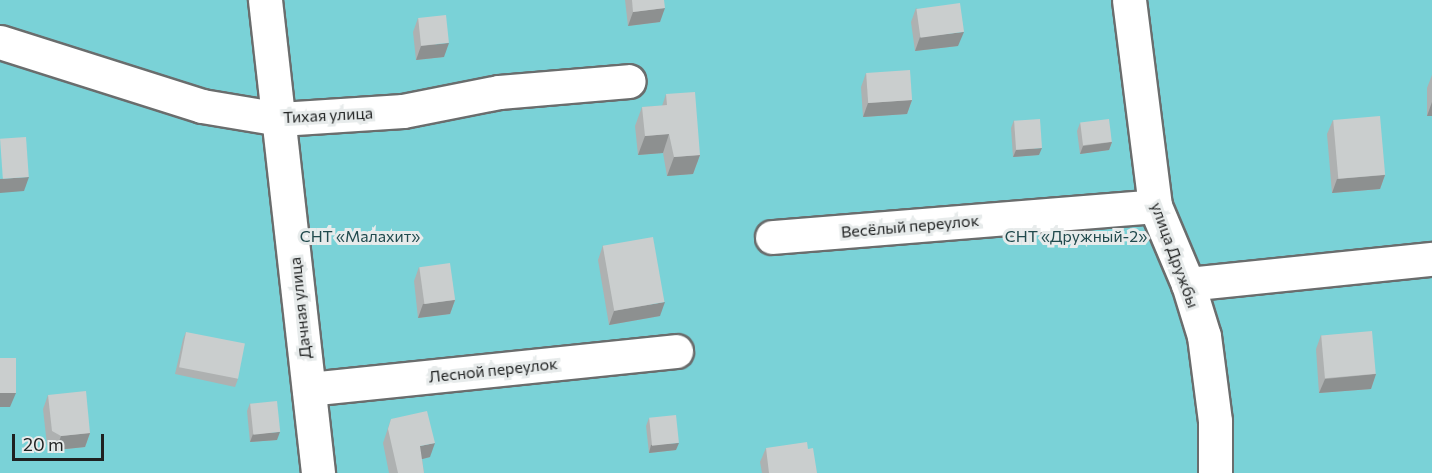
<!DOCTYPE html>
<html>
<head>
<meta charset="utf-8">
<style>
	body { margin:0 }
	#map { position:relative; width:1432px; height:473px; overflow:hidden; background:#e7ebeb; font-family:Commissioner,sans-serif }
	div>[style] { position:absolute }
	.green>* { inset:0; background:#7ad2d7; transform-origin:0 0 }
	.roads { filter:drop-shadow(2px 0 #6a6d6d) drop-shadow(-2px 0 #6a6d6d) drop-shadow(0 2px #6a6d6d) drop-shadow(0 -2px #6a6d6d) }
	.minor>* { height:33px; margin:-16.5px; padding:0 16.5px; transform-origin:16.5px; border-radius:16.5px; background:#fff }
	.wall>* { inset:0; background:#aeb1b1 }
	.shaded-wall>* { inset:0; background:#8d9090 }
	.building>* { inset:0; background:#cacece; transform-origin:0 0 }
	span { translate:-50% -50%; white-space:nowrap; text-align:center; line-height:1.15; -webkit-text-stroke:6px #e7ebeb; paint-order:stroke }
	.street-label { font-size:16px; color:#1f2121 }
	.park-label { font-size:16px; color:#214a4d }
	.scale { position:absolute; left:12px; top:434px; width:92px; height:27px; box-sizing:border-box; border:3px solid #1f2121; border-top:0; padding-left:8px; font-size:18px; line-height:21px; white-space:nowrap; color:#1f2121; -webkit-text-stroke:4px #e7ebeb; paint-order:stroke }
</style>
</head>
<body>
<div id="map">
	<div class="green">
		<i style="left:0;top:0;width:1432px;height:473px"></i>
	</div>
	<div class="roads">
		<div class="minor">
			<i style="left:265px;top:0;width:476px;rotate:83.6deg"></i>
			<i style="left:1129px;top:0;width:208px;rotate:82.8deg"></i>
			<i style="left:1155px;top:206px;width:85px;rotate:67.1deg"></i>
			<i style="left:1188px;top:284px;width:54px;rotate:72.9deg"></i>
			<i style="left:1204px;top:336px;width:86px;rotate:82.6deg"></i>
			<i style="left:1215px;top:421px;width:52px;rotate:90deg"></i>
			<i style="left:0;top:42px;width:212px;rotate:17.6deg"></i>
			<i style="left:202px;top:106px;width:79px;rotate:9.5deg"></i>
			<i style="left:280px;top:119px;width:123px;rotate:-3.7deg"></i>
			<i style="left:403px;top:111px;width:98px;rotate:-11.2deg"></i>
			<i style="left:499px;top:92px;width:130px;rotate:-4.8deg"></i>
			<i style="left:772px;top:237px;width:384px;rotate:-4.6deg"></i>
			<i style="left:1188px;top:284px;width:245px;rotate:-5.9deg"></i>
			<i style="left:309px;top:389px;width:369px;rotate:-5.9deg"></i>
		</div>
	</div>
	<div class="wall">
		<i style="clip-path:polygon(625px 0,664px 0,660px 22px,628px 26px)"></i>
		<i style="clip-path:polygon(916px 8px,958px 46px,915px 51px,911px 22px)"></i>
		<i style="clip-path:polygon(418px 18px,444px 57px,416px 60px,413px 32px)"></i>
		<i style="clip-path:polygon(866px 73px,912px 100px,907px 114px,863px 117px,861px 87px)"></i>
		<i style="clip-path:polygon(1432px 75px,1432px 116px,1427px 116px,1427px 88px)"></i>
		<i style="clip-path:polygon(666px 94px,700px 155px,693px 174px,667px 176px,663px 153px,638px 155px,635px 126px,642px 107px,662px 106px)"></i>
		<i style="clip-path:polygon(1014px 120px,1039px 155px,1013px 157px,1011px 128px)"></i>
		<i style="clip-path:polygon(1333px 120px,1385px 175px,1380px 189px,1332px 193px,1327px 134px)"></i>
		<i style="clip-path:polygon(1080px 123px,1112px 142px,1109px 150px,1080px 154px,1077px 131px)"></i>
		<i style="clip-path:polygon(603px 245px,660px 316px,609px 325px,598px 260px)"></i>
		<i style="clip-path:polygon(419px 267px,455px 300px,450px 314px,418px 318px,414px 281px)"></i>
		<i style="clip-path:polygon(186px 332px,238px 379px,235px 387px,175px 374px,183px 339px)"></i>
		<i style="clip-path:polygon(1321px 335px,1376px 374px,1371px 389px,1319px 393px,1316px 349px)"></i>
		<i style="clip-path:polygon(48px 395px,90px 433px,85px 447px,56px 450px,47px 445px,43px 409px)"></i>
		<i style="clip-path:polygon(250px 403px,277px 440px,250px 442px,247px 411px)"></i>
		<i style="clip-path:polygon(649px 418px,676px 450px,649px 453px,646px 426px)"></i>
		<i style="clip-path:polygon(391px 419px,430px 457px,422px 459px,424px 473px,389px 473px,383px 443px)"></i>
		<i style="clip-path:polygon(766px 448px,808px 449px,817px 473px,762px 473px,760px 462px)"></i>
	</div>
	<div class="shaded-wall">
		<i style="clip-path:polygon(665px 8px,660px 22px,628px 26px,633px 12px)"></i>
		<i style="clip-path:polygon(964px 32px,958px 46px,915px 51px,920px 37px)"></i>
		<i style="clip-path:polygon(449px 43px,444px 57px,416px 60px,421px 46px)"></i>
		<i style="clip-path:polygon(912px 100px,907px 114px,863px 117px,868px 103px)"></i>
		<i style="clip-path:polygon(1432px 102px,1432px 116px,1427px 116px)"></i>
		<i style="clip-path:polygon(669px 134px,663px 153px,638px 155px,645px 136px)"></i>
		<i style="clip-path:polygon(1112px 142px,1109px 150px,1080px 154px,1083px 146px)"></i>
		<i style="clip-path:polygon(1042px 148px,1039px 155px,1013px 157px,1016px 150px)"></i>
		<i style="clip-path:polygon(700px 155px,693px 174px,667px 176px,674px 157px)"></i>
		<i style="clip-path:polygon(1385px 175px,1380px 189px,1332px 193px,1337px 179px)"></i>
		<i style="clip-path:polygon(29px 177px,24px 191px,0 193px,0 179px)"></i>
		<i style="clip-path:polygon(455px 300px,450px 314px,418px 318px,423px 304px)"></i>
		<i style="clip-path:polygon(665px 302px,660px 316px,609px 325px,614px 311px)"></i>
		<i style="clip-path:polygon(1376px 374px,1371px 389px,1319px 393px,1325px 379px)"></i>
		<i style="clip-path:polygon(0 393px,16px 393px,10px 407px,0 407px)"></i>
		<i style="clip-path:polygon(280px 432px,277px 440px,250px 442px,253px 434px)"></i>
		<i style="clip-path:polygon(90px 433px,85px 447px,56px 450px,61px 436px)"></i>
		<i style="clip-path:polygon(435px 443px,430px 457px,415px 461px,420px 446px)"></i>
		<i style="clip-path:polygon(679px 443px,676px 450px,649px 453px,651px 445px)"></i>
	</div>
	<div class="building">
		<i style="clip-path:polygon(632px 0,664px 0,665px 8px,633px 12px)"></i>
		<i style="left:960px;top:3px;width:29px;height:44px;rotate:82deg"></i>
		<i style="left:446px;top:15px;width:28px;height:28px;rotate:84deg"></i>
		<i style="left:910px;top:70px;width:30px;height:44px;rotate:86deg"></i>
		<i style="clip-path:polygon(695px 92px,700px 155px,674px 157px,669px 134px,645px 136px,642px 107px,667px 105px,666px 94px)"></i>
		<i style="left:1380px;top:116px;width:59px;height:47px;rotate:85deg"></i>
		<i style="left:1040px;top:119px;width:29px;height:26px;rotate:86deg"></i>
		<i style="left:1109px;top:119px;width:23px;height:29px;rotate:83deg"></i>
		<i style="left:26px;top:137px;width:40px;height:26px;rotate:86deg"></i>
		<i style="left:653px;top:237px;width:66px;height:51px;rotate:80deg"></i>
		<i style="left:450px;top:263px;width:37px;height:31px;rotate:82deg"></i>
		<i style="left:1372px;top:331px;width:43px;height:51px;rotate:85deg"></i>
		<i style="left:186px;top:332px;width:60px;height:36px;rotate:11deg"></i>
		<i style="left:0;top:358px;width:16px;height:35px"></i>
		<i style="clip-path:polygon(86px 391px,90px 433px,61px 436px,52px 431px,48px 395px)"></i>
		<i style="left:277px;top:401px;width:31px;height:27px;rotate:84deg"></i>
		<i style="clip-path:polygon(427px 411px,435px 443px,420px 446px,424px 473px,398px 473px,388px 429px,391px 419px)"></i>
		<i style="left:676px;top:415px;width:28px;height:27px;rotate:84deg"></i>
		<i style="clip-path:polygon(807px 442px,808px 449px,813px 448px,817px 473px,769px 473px,766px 448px)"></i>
	</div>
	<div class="street-label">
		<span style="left:328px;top:115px;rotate:-3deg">Тихая улица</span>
		<span style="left:910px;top:226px;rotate:-5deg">Весёлый переулок</span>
		<span style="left:1175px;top:255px;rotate:70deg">улица Дружбы</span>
		<span style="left:300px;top:308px;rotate:-96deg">Дачная улица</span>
		<span style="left:493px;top:370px;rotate:-6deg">Лесной переулок</span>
	</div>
	<div class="park-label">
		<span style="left:360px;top:236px">СНТ «Малахит»</span>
		<span style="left:1076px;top:236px">СНТ «Дружный-2»</span>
	</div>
	<div class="scale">20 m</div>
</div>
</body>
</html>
